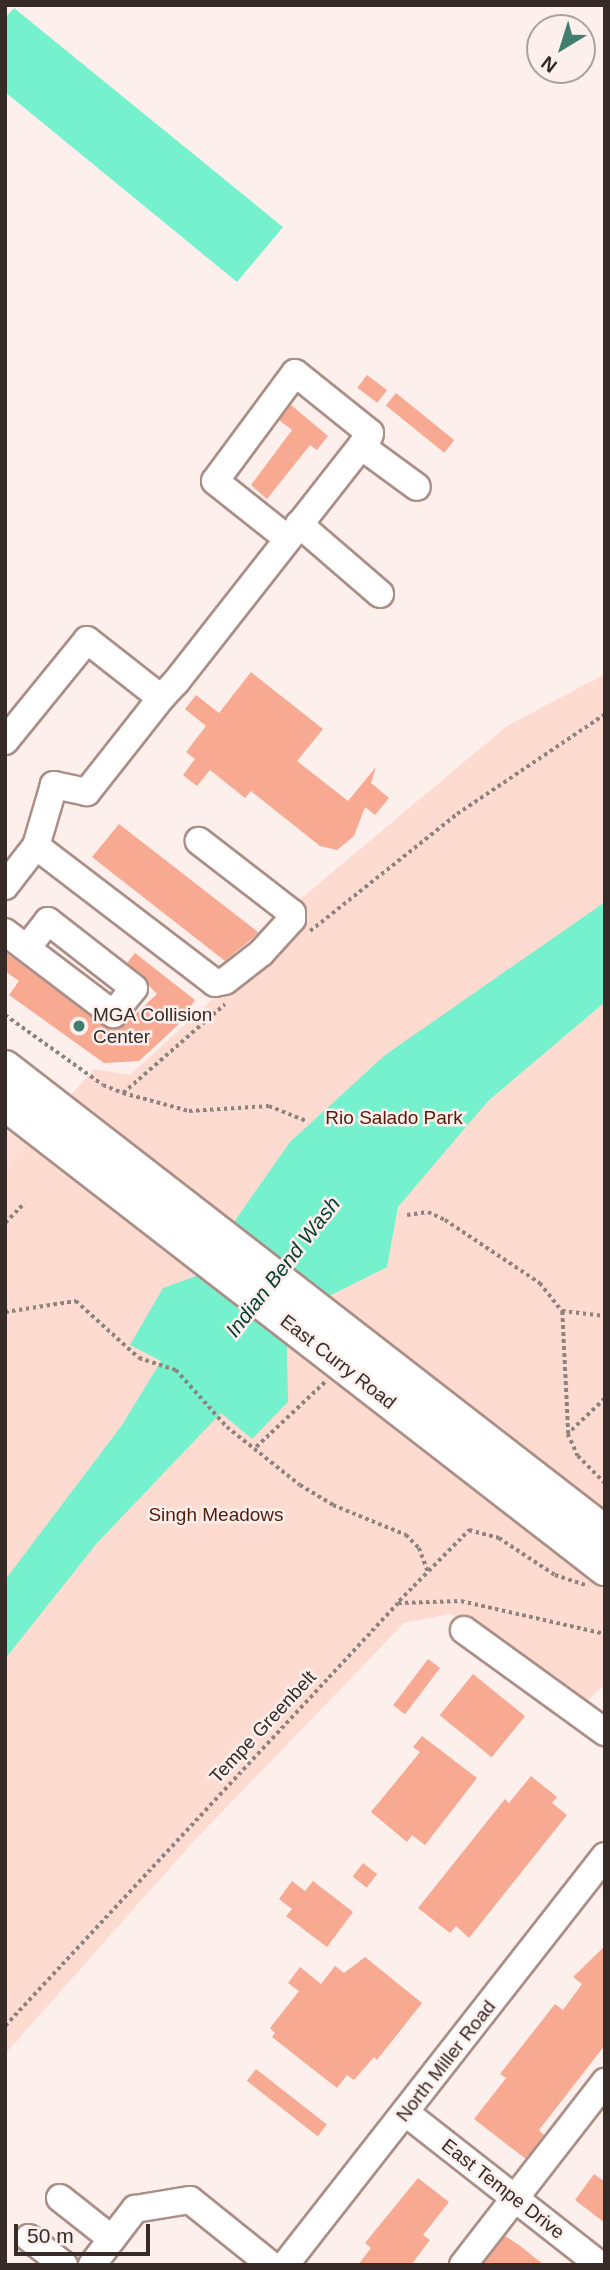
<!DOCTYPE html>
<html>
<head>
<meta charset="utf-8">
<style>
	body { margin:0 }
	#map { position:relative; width:610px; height:2270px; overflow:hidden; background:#fcefec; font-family:Helvetica,sans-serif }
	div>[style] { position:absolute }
	.built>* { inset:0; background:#ffe0d7 }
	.green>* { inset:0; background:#fedbd0 }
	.water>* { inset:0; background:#76f1ce }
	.building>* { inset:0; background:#f7a992; transform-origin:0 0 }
	.path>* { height:3.5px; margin-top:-1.75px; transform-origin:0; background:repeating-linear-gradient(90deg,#8f8380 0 3.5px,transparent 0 7px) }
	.roads { filter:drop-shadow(2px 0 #ab8f87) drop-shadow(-2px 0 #ab8f87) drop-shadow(0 2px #ab8f87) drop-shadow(0 -2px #ab8f87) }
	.minor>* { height:26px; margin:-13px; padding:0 13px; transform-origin:13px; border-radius:13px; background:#fff }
	.major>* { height:32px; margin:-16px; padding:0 16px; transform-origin:16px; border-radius:16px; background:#fff }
	.dots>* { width:19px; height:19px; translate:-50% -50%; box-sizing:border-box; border:4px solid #fcefec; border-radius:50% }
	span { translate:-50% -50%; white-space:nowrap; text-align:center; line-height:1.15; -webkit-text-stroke:5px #fcefec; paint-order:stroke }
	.poi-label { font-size:19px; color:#362b27 }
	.left { translate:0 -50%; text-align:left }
	.park-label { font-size:19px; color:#551a08 }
	.street-label { font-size:19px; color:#362b27 }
	.water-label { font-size:21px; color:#043f31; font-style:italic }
	.frame { position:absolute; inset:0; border:7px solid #362b27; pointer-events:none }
	.north { position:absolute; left:526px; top:14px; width:70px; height:70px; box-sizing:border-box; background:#fcefec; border:2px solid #ada19d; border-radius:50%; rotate:218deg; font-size:19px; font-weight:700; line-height:28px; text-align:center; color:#362b27 }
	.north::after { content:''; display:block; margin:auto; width:24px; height:32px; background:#407f6d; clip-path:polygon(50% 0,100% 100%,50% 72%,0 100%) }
	.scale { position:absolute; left:14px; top:2224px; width:136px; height:32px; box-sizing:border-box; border:4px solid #362b27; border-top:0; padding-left:9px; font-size:21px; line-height:24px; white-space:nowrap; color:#362b27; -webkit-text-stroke:5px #fcefec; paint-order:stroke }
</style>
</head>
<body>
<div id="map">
	<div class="built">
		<i style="clip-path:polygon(5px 1087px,48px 1119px,5px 1168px)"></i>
	</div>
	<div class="green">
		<i style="clip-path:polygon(605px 674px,605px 1684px,586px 1702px,469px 1619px,449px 1614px,404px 1623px,192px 1843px,5px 2054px,5px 1168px,94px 1069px,130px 1075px,241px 973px,298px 901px,507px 726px)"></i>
	</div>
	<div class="water">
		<i style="clip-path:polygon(14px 8px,283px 227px,237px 282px,5px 92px,5px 18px)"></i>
		<i style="clip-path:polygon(605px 902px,605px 1002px,488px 1101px,398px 1207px,387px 1267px,329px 1296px,287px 1346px,288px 1402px,252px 1439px,221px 1413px,97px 1543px,5px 1659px,5px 1580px,122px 1425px,161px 1361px,130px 1345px,163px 1288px,196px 1276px,290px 1142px,385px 1055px)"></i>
	</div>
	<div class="building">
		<i style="left:367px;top:375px;width:25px;height:16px;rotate:37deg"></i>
		<i style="left:396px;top:393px;width:75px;height:16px;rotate:39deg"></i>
		<i style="clip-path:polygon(291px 405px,328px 436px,317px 450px,310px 445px,267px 499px,251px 485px,292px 430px,279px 420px)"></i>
		<i style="clip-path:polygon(251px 672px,323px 729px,297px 761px,348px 801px,376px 767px,371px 783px,389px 798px,375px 815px,365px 807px,354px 836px,337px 850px,320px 846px,251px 791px,245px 798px,210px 770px,197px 786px,183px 775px,195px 759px,186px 752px,206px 726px,185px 709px,196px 695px,219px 713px)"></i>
		<i style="clip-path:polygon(119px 824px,258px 932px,254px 937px,225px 961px,92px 857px)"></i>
		<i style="clip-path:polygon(5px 952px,110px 1029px,125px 1024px,157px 994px,127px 963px,135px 953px,195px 1000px,178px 1025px,139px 1061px,104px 1063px,9px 995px,19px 981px,5px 971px)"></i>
		<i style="left:428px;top:1659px;width:15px;height:58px;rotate:37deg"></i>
		<i style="left:473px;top:1674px;width:67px;height:53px;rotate:39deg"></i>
		<i style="clip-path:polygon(422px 1736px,477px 1778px,425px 1845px,412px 1835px,407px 1842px,371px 1812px,420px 1752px,413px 1747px)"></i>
		<i style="clip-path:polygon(531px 1776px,557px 1797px,552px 1803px,567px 1815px,469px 1938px,456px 1926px,450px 1933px,418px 1908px,505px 1799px,509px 1803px)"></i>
		<i style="left:363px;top:1863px;width:18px;height:17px;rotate:38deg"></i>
		<i style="clip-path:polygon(292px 1881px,305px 1891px,313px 1881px,353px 1912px,327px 1947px,286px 1916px,292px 1909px,279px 1899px)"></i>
		<i style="clip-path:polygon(605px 1946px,605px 2045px,539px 2130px,544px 2135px,526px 2159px,474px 2119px,506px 2078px,500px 2074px,555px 2004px,563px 2010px,582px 1984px,573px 1977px)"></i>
		<i style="clip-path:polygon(365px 1957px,422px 2003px,377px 2060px,374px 2057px,354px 2080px,347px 2075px,337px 2088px,272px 2037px,275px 2033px,270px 2028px,299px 1991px,288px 1983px,300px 1967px,321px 1984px,335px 1966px,344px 1973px)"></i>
		<i style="left:256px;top:2069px;width:90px;height:15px;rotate:38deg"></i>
		<i style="clip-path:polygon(594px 2174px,605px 2182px,605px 2223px,575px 2200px)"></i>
		<i style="clip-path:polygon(418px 2178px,449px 2202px,423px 2235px,430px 2240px,411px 2265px,358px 2265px,371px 2248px,365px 2243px)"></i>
		<i style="clip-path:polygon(505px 2236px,519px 2245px,544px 2265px,483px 2265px)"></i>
	</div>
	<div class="path">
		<i style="left:310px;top:931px;width:188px;rotate:-38.5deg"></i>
		<i style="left:457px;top:814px;width:179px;rotate:-34deg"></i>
		<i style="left:5px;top:1015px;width:120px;rotate:35.5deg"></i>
		<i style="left:103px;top:1085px;width:22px;rotate:22deg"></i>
		<i style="left:123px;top:1093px;width:68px;rotate:15.3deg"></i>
		<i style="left:189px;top:1111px;width:80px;rotate:-3.6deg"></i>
		<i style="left:269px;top:1106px;width:40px;rotate:22deg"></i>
		<i style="left:123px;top:1093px;width:135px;rotate:-41.1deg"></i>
		<i style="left:407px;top:1215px;width:21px;rotate:-8deg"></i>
		<i style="left:428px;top:1212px;width:19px;rotate:25deg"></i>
		<i style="left:445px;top:1220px;width:114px;rotate:33.6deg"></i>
		<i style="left:540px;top:1283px;width:36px;rotate:52deg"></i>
		<i style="left:5px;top:1223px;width:28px;rotate:-46deg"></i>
		<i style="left:5px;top:1312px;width:72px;rotate:-8.8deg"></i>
		<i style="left:76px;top:1301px;width:85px;rotate:42.1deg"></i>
		<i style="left:139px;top:1358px;width:39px;rotate:18deg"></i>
		<i style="left:176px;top:1370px;width:76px;rotate:48.2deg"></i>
		<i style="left:227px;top:1427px;width:93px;rotate:38.5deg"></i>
		<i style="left:300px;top:1485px;width:39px;rotate:31deg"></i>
		<i style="left:333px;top:1505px;width:79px;rotate:22.3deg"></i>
		<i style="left:406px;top:1535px;width:18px;rotate:45deg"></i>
		<i style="left:419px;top:1548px;width:25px;rotate:69deg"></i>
		<i style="left:605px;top:1399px;width:51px;rotate:136.6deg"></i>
		<i style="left:568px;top:1434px;width:24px;rotate:66deg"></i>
		<i style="left:578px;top:1456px;width:38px;rotate:45deg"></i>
		<i style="left:568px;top:1434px;width:123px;rotate:-92.8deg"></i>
		<i style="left:562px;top:1311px;width:43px;rotate:6.6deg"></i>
		<i style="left:256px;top:1447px;width:95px;rotate:-43.3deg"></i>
		<i style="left:399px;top:1601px;width:100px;rotate:-45.4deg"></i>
		<i style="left:469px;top:1530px;width:31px;rotate:15deg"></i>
		<i style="left:499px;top:1538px;width:67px;rotate:33.5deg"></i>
		<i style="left:555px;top:1575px;width:35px;rotate:18deg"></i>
		<i style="left:5px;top:2026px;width:577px;rotate:-47.11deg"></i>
		<i style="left:398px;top:1603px;width:63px;rotate:-1.8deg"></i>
		<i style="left:461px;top:1601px;width:148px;rotate:12.9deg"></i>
	</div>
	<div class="roads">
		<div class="minor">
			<i style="left:361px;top:446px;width:69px;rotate:36.2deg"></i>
			<i style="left:299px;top:524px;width:107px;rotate:40.8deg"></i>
			<i style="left:161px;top:698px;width:22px;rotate:-47deg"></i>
			<i style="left:176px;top:682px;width:313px;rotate:-51.9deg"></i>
			<i style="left:369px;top:436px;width:3px;rotate:-72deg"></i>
			<i style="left:370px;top:433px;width:96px;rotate:-141.3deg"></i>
			<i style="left:295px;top:373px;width:134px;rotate:126.5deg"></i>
			<i style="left:215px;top:481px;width:93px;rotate:38.5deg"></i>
			<i style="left:5px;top:741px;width:130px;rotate:-50.9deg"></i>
			<i style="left:87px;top:640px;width:94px;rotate:38.1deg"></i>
			<i style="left:161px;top:698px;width:120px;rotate:128.2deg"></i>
			<i style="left:87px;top:792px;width:34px;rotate:-168deg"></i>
			<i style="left:54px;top:785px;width:64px;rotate:106.4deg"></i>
			<i style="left:36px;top:846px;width:51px;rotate:127.8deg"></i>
			<i style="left:36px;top:846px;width:225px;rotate:37.4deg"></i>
			<i style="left:215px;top:983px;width:10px;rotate:-11deg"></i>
			<i style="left:225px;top:981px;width:46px;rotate:-37.9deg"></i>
			<i style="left:261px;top:953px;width:46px;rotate:-47.6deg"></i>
			<i style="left:292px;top:919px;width:6px;rotate:-90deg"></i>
			<i style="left:292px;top:913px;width:118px;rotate:-142.3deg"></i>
			<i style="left:5px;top:932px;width:136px;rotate:37.2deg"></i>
			<i style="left:113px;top:1014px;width:33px;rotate:-51deg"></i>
			<i style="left:134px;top:988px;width:109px;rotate:-142.1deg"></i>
			<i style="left:48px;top:921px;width:34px;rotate:128deg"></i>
			<i style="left:464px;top:1630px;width:174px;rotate:35.9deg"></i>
			<i style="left:406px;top:2113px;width:246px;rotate:38.1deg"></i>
			<i style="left:60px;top:2198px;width:66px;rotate:38.3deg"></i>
			<i style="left:29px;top:2238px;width:44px;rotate:37.6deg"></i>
			<i style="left:92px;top:2265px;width:71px;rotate:-52.5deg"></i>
			<i style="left:135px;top:2209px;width:56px;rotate:-9.3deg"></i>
			<i style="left:190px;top:2200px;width:104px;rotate:38.7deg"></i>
			<i style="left:285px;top:2265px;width:519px;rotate:-51.96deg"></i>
			<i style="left:463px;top:2265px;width:232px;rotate:-52.2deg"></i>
		</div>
		<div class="major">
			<i style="left:5px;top:1067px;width:759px;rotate:37.78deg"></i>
			<i style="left:5px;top:1104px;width:759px;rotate:37.78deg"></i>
		</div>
	</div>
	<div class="dots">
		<i style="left:79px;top:1026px;background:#407f6d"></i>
	</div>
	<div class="poi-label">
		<span class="left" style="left:93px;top:1026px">MGA Collision<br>Center</span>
	</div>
	<div class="park-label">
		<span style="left:394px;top:1118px">Rio Salado Park</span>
		<span style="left:216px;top:1515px">Singh Meadows</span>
	</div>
	<div class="street-label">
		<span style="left:338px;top:1362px;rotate:38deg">East Curry Road</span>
		<span style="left:263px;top:1727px;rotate:-47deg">Tempe Greenbelt</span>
		<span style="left:446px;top:2061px;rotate:-52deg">North Miller Road</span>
		<span style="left:503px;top:2189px;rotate:38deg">East Tempe Drive</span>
	</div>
	<div class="water-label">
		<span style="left:283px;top:1267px;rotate:-52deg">Indian Bend Wash</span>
	</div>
	<div class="frame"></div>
	<div class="north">N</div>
	<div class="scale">50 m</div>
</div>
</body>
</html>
